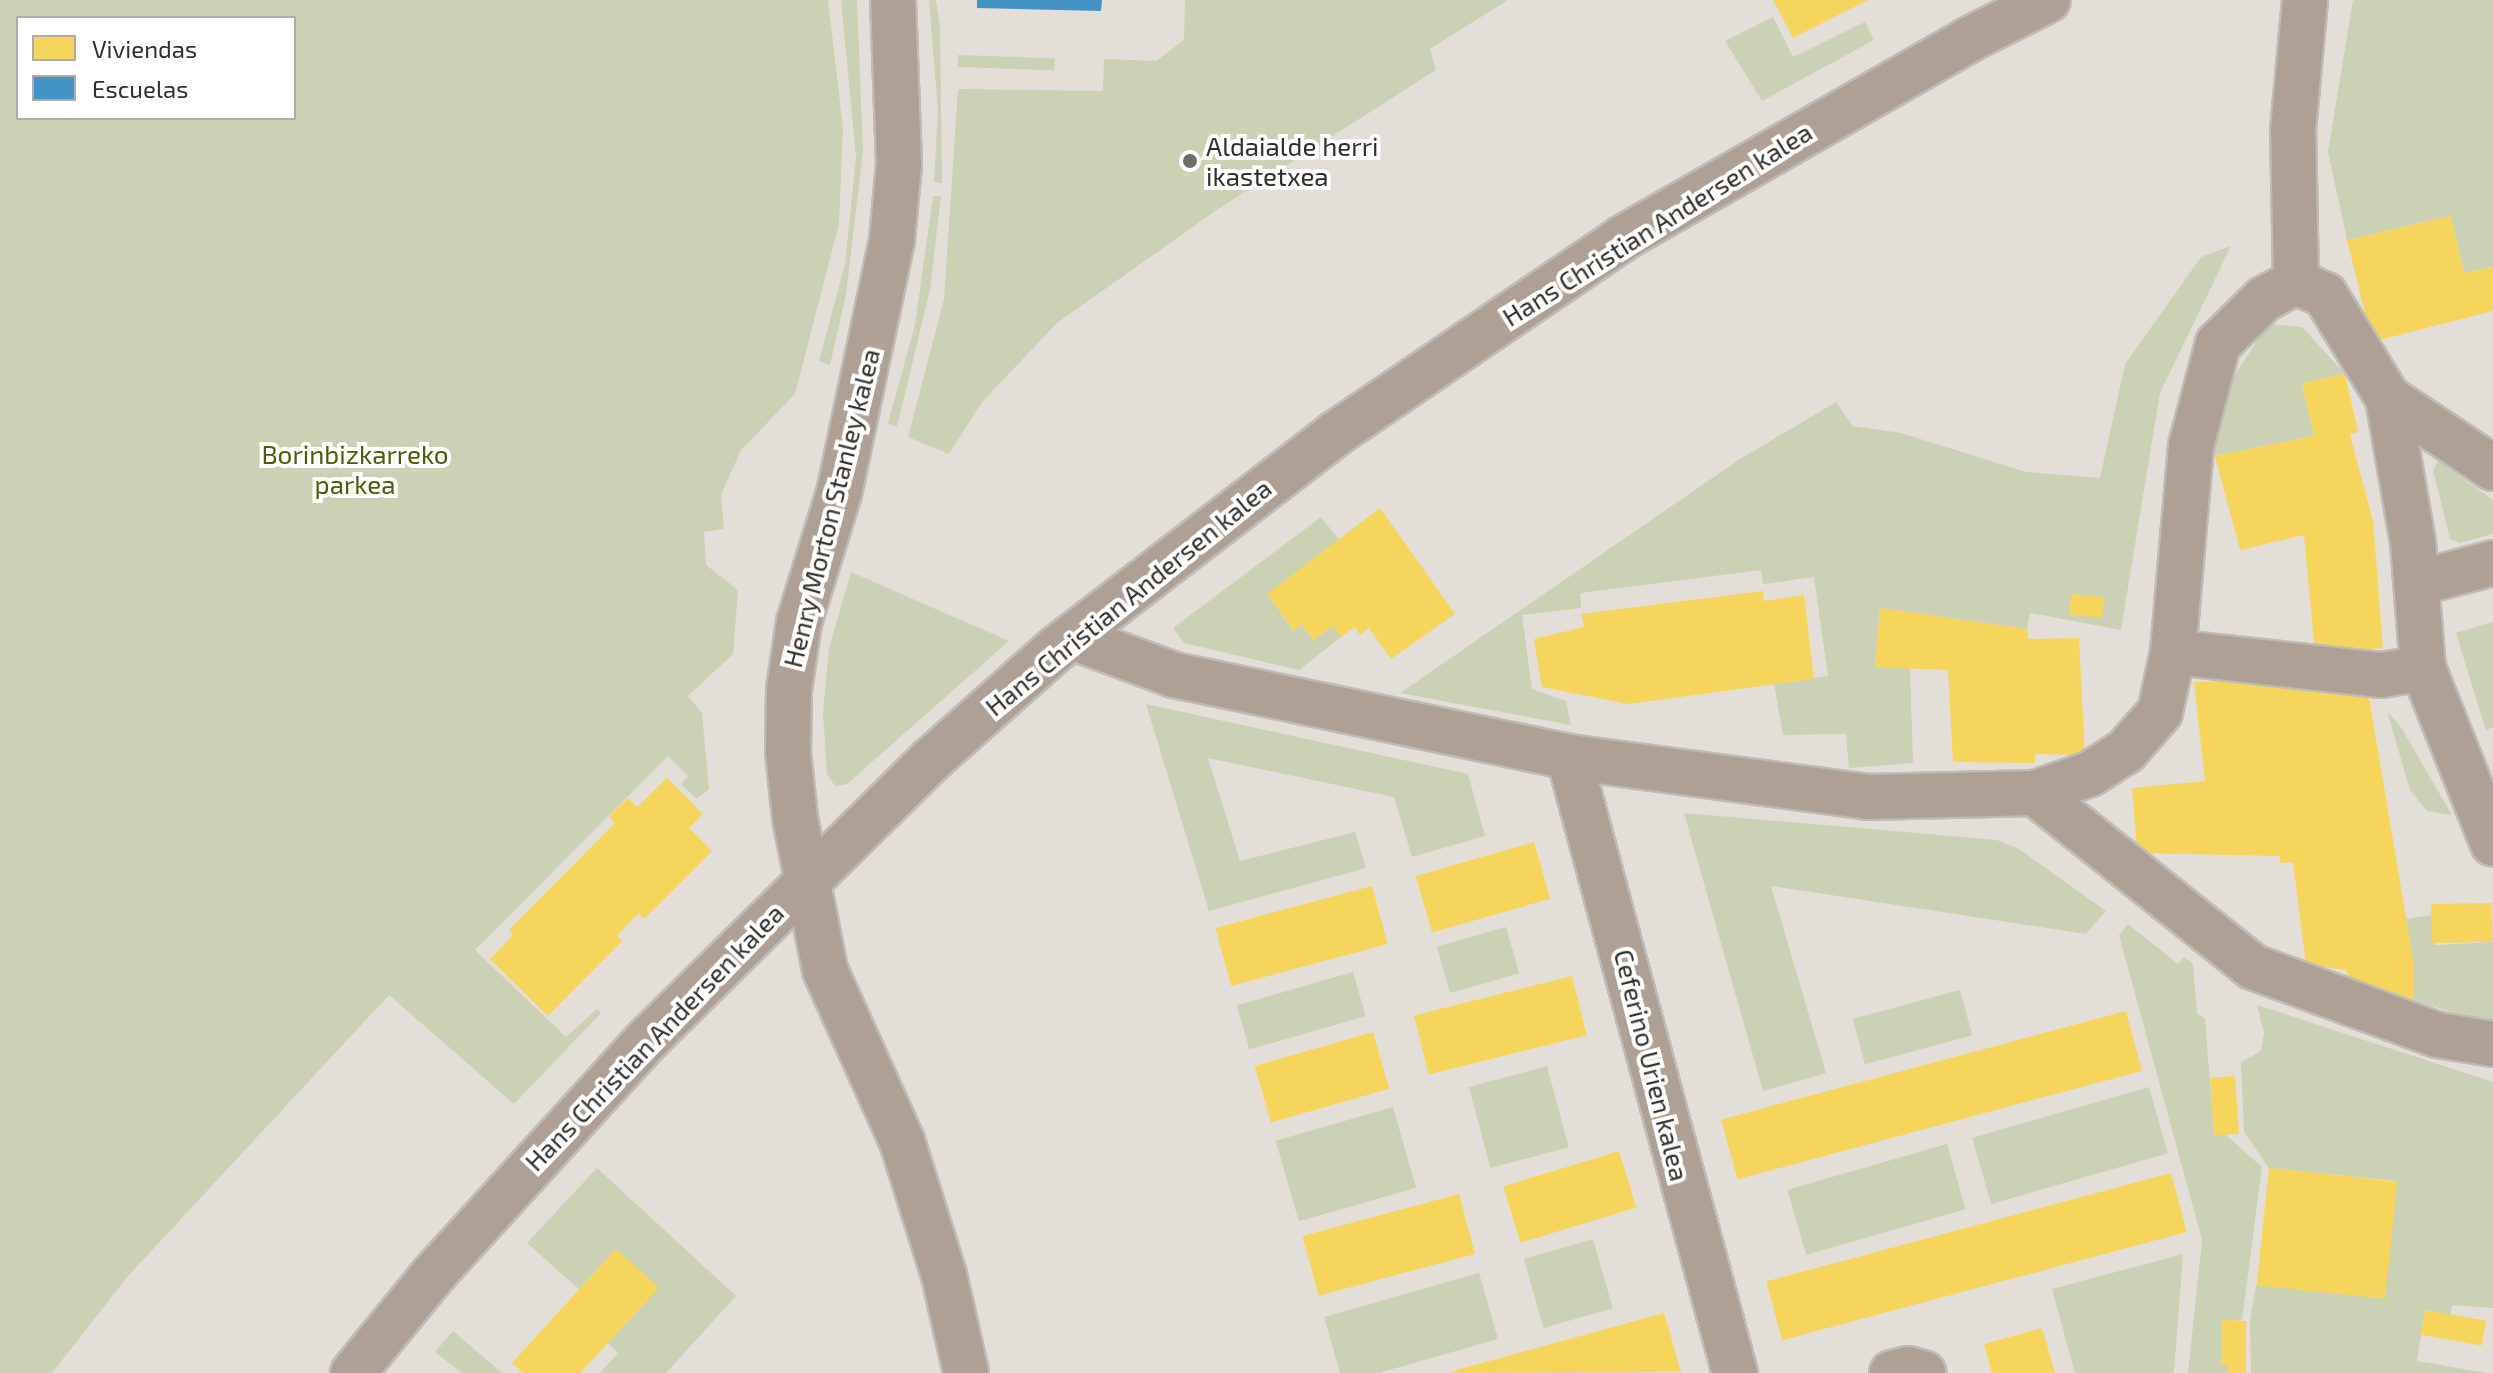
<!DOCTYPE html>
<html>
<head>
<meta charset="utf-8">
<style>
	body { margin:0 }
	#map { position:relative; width:2493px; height:1373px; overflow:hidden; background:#e3dfd8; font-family:"Exo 2",sans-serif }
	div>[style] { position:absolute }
	.green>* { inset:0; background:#cbd1b4; transform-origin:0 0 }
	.homes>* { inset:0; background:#f6d55c; transform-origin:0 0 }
	.schools>* { inset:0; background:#4393c3 }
	.roads { filter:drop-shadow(2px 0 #bfbbb6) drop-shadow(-2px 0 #bfbbb6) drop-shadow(0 2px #bfbbb6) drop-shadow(0 -2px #bfbbb6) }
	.minor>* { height:44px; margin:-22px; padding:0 22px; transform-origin:22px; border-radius:22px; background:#aea095 }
	.dots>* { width:22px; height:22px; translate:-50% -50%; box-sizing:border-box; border:4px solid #fff; border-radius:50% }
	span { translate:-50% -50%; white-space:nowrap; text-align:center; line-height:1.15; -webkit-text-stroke:8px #fff; paint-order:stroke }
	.poi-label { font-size:26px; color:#312f2a }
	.left { translate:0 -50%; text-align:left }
	.street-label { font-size:26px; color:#312f2a }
	.park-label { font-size:26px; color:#4b5b09 }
	.legend { position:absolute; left:16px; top:16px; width:280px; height:104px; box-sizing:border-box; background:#fff; border:2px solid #adacaa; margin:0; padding:10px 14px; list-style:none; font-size:24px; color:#312f2a }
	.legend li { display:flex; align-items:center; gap:16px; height:40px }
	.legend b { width:40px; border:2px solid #adacaa }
</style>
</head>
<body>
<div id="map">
	<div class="green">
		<i style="clip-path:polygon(evenodd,0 0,828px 0,843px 128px,839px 224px,795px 394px,741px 450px,721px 495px,724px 529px,704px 532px,706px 565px,738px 590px,733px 654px,688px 696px,702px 713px,709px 789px,697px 799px,681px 784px,688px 776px,668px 756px,475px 950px,566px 1037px,597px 1009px,601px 1013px,514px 1104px,389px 995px,128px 1276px,52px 1373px,0 1373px,0 0,18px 18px,294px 18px,294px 118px,18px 118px,18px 18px)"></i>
		<i style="clip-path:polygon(841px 0,857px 0,863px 151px,846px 295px,830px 365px,819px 361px,845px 264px,856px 157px)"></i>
		<i style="clip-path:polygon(929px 0,936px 0,940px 28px,942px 183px,934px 182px,938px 111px)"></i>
		<i style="clip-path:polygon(1185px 0,1508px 0,1430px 49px,1436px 70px,1218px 209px,1057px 323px,982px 402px,949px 454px,908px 437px,944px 299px,958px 89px,1103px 91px,1104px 59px,1156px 61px,1184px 40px)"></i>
		<i style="clip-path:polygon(2353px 0,2493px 0,2493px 267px,2464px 273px,2451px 216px,2347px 240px,2328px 152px)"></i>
		<i style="clip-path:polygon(1773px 17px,1793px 57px,1865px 22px,1874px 40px,1762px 101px,1725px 41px)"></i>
		<i style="left:958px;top:55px;width:97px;height:12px;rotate:2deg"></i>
		<i style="clip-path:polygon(933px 196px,941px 196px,930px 290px,897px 427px,888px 423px,915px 325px)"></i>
		<i style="clip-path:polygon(2231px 246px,2160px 393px,2121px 630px,2030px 613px,2027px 629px,1880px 608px,1875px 666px,1910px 668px,1913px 763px,1849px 768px,1846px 734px,1783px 735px,1774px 684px,1828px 676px,1814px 577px,1763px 584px,1761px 570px,1580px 593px,1581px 608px,1522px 615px,1532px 689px,1566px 701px,1571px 725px,1400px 693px,1740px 459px,1836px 402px,1853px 426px,1901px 433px,2026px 472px,2100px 478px,2125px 364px,2201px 257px)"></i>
		<i style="clip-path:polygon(2268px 324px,2302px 327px,2345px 374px,2302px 383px,2314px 436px,2215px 456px,2214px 433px,2225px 390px)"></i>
		<i style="clip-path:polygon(2438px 461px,2493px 500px,2493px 534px,2459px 543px,2450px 539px,2433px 470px)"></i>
		<i style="clip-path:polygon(1321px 517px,1341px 542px,1268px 594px,1293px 631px,1302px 624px,1313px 640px,1333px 626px,1341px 637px,1299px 670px,1184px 643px,1173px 628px)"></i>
		<i style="clip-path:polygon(851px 572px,1009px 641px,847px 784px,835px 786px,827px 774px,823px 712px,829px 648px)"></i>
		<i style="clip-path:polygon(2493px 622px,2493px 727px,2486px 731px,2456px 633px)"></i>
		<i style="clip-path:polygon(1146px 704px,1468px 774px,1485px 836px,1412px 857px,1394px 797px,1208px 758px,1240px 861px,1355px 832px,1366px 868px,1209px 911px)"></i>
		<i style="clip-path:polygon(2387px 711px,2402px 729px,2452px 815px,2427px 811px,2410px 790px)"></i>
		<i style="clip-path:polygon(1684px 813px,1997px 840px,2019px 849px,2106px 911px,2086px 934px,1771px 886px,1826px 1073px,1763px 1091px)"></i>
		<i style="clip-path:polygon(2432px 915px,2435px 945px,2493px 942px,2493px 1025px,2413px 1000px,2406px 919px)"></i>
		<i style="clip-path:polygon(2128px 924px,2178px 964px,2184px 957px,2193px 964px,2197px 1013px,2205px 1019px,2214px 1135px,2226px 1135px,2262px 1167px,2242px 1320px,2221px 1321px,2221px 1364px,2228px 1365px,2228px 1373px,2188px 1373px,2202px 1240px,2119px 935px)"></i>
		<i style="left:1506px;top:927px;width:48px;height:72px;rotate:74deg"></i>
		<i style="left:1353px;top:972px;width:46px;height:121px;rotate:74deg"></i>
		<i style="left:1960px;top:990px;width:47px;height:111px;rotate:75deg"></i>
		<i style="clip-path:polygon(2257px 1005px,2493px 1082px,2493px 1308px,2452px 1305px,2450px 1315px,2425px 1310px,2417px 1361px,2487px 1373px,2251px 1373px,2250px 1321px,2256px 1285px,2384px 1298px,2397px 1181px,2269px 1168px,2244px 1132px,2241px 1062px,2261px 1051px,2264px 1033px)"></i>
		<i style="left:1547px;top:1066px;width:84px;height:81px;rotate:75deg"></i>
		<i style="left:2149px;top:1087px;width:69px;height:184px;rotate:74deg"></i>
		<i style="left:1393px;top:1107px;width:84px;height:122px;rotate:74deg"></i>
		<i style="left:1947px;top:1144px;width:68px;height:166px;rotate:74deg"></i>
		<i style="clip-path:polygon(597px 1168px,736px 1296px,666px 1373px,600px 1373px,618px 1353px,608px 1343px,616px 1250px,579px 1289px,527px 1243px)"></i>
		<i style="left:1593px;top:1239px;width:72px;height:72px;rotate:74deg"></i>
		<i style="clip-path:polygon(2183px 1254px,2174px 1373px,2075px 1373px,2052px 1289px)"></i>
		<i style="clip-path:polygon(1479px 1273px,1498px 1339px,1379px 1373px,1340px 1373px,1324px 1317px)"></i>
		<i style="clip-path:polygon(453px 1331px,502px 1373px,462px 1373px,435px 1352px)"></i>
	</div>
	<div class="homes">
		<i style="clip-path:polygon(1773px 0,1868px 0,1793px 38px)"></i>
		<i style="clip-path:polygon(2451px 216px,2464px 273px,2493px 267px,2493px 311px,2372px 342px,2347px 240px)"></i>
		<i style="clip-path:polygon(2345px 374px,2358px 432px,2350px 434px,2373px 522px,2383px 648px,2315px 654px,2304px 535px,2240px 550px,2215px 456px,2314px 436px,2302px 383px)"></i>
		<i style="clip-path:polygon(1380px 508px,1455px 614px,1391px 659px,1369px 628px,1360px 635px,1355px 627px,1341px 637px,1333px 626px,1313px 640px,1302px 624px,1294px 631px,1267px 594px)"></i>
		<i style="clip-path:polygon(1763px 591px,1764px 601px,1804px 595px,1814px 679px,1628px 704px,1542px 687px,1534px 639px,1584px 627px,1581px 614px)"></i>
		<i style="left:2071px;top:594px;width:33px;height:21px;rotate:5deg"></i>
		<i style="clip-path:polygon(1880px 608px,2027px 629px,2028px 639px,2079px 638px,2085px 755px,2035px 754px,2035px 763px,1953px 762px,1948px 670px,1875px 667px)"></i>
		<i style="clip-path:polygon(2275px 679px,2369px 697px,2413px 959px,2413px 1000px,2348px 977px,2347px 970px,2306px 965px,2293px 862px,2280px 863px,2280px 856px,2137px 853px,2132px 788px,2205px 781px,2194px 682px)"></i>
		<i style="clip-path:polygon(667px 778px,703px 814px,689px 828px,712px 851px,644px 919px,639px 913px,628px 924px,617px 936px,622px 941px,548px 1016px,490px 959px,513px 935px,509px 930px,615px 823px,609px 816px,628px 798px,637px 807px)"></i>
		<i style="left:1534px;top:842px;width:59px;height:123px;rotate:74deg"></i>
		<i style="left:1372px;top:886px;width:60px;height:162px;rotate:75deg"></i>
		<i style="left:2492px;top:903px;width:39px;height:61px;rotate:89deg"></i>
		<i style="left:1572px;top:976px;width:61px;height:163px;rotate:76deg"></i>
		<i style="left:2126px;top:1011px;width:62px;height:419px;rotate:75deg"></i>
		<i style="left:1373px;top:1032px;width:59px;height:123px;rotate:74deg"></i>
		<i style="left:2235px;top:1076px;width:58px;height:25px;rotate:86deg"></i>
		<i style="left:1619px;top:1151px;width:59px;height:121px;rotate:73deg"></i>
		<i style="left:2269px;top:1168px;width:129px;height:118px;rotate:6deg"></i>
		<i style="left:2171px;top:1173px;width:61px;height:419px;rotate:75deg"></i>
		<i style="left:1459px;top:1194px;width:62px;height:162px;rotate:75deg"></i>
		<i style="clip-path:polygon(616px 1249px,659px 1288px,580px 1373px,523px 1373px,512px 1363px)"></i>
		<i style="left:2425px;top:1310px;width:62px;height:25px;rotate:10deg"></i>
		<i style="clip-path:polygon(1664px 1313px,1681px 1372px,1450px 1373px,1460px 1369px)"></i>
		<i style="clip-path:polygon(2221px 1320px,2246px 1321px,2246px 1373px,2228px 1373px,2228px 1365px,2221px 1365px)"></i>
		<i style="clip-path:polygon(2042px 1328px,2055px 1373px,1992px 1373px,1984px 1344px)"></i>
	</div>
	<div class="schools">
		<i style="clip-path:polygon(977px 0,1102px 0,1101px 11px,977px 8px)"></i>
	</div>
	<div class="roads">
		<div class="minor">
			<i style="left:893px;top:0;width:164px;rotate:87.9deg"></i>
			<i style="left:899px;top:164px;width:76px;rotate:95.3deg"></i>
			<i style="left:892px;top:240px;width:258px;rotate:101.8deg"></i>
			<i style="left:839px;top:493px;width:135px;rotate:107.2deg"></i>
			<i style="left:799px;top:622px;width:69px;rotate:98.4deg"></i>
			<i style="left:789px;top:690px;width:62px;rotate:90.9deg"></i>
			<i style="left:788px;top:752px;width:66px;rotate:83.9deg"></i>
			<i style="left:795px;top:818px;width:155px;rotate:78.8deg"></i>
			<i style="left:825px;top:970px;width:188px;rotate:65.8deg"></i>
			<i style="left:902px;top:1141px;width:140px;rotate:72.6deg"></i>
			<i style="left:944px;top:1275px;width:100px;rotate:77.3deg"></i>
			<i style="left:2296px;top:282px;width:152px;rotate:-91.1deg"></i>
			<i style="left:2293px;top:130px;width:131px;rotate:-84.7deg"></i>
			<i style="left:2296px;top:282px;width:32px;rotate:24deg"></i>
			<i style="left:2325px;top:295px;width:121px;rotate:58.5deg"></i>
			<i style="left:2388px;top:398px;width:126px;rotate:33.7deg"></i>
			<i style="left:2388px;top:398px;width:146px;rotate:80.2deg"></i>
			<i style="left:2413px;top:542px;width:126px;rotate:85.5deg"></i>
			<i style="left:2423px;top:668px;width:189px;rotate:68.3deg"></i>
			<i style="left:2417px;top:583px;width:79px;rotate:-14.7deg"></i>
			<i style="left:1072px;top:637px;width:109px;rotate:20.4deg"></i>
			<i style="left:1174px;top:675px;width:403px;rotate:11.7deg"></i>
			<i style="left:1569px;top:757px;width:301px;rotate:7.6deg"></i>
			<i style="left:1867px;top:797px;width:168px;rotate:-1.4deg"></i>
			<i style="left:2035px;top:793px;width:58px;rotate:-19.1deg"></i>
			<i style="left:2090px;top:774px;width:43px;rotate:-32.6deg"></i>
			<i style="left:2126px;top:751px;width:52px;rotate:-48.9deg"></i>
			<i style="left:2160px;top:712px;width:61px;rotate:-77.8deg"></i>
			<i style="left:2173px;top:652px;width:207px;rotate:-85deg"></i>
			<i style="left:2191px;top:446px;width:106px;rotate:-75.2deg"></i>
			<i style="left:2218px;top:344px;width:64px;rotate:-44.4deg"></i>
			<i style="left:2264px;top:299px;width:36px;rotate:-28deg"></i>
			<i style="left:2173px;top:652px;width:210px;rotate:6.3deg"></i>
			<i style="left:2382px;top:675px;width:42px;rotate:-9.7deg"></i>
			<i style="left:1569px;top:757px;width:638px;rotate:74.92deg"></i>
			<i style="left:2035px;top:793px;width:279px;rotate:38.6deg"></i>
			<i style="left:2253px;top:967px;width:197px;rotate:20.2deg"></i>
			<i style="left:2438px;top:1035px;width:56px;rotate:9.3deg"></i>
			<i style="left:353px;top:1373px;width:125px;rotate:-50.8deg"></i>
			<i style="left:432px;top:1276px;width:318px;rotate:-47.7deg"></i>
			<i style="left:646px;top:1041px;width:400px;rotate:-44.6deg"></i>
			<i style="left:931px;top:760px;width:167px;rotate:-41.6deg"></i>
			<i style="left:1056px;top:649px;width:352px;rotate:-37.6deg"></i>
			<i style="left:1335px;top:434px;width:348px;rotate:-34.2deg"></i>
			<i style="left:1623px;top:238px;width:400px;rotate:-29.8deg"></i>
			<i style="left:1970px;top:39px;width:87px;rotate:-26.6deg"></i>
			<i style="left:1892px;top:1373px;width:16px;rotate:-14deg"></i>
			<i style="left:1908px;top:1369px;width:16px;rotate:15deg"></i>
		</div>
	</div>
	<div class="dots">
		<i style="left:1190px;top:161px;background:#6f6d67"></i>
	</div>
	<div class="poi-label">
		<span class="left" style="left:1206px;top:161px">Aldaialde herri<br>ikastetxea</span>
	</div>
	<div class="street-label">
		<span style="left:1657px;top:224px;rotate:-32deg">Hans Christian Andersen kalea</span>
		<span style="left:831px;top:508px;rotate:-76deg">Henry Morton Stanley kalea</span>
		<span style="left:1128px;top:597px;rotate:-39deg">Hans Christian Andersen kalea</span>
		<span style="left:654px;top:1037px;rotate:-46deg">Hans Christian Andersen kalea</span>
		<span style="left:1652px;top:1065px;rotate:76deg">Ceferino Urien kalea</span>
	</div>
	<div class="park-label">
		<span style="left:355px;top:469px">Borinbizkarreko<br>parkea</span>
	</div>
	<ul class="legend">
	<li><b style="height:22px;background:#f6d55c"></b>Viviendas</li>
	<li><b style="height:22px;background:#4393c3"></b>Escuelas</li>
	</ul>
</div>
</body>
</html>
